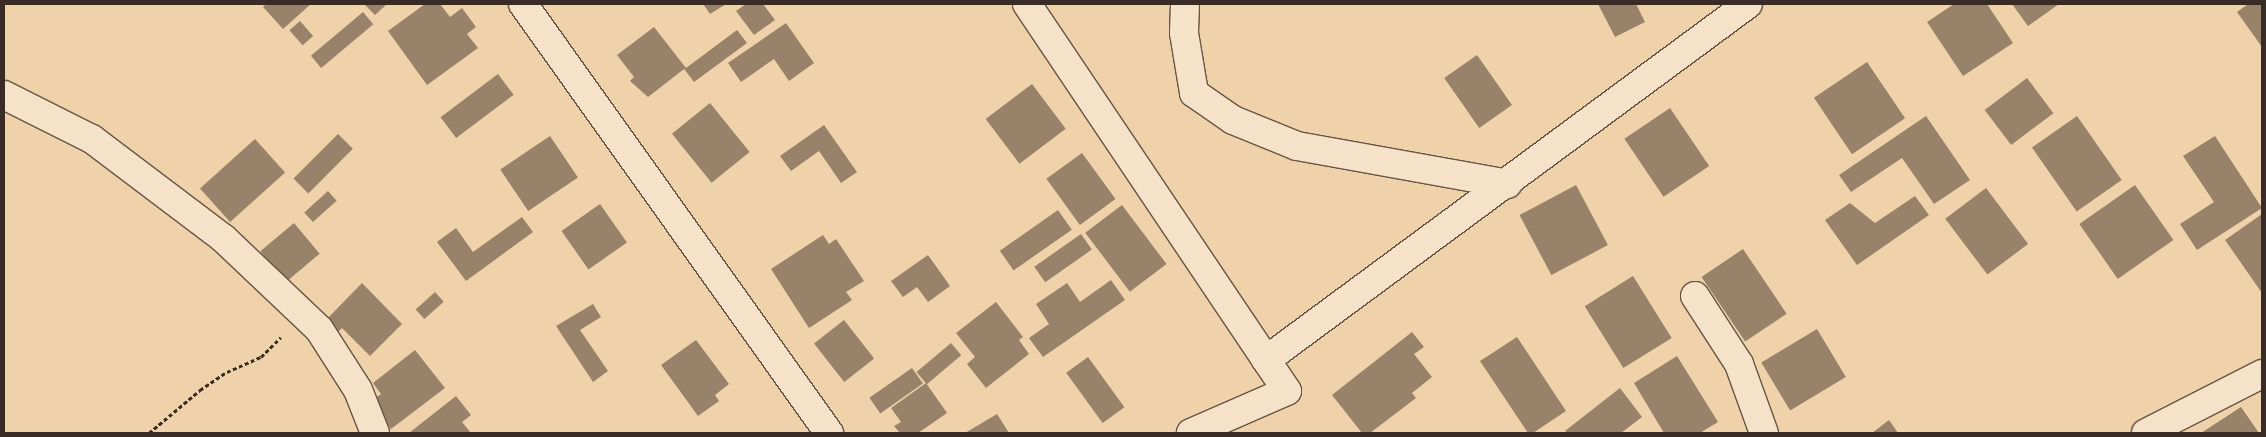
<!DOCTYPE html>
<html>
<head>
<meta charset="utf-8">
<style>
	body { margin:0 }
	#map { position:relative; width:2266px; height:437px; overflow:hidden; background:#efd2aa; font-family:"IM FELL Double Pica",serif }
	div>[style] { position:absolute }
	.building>* { inset:0; background:#98826a; transform-origin:0 0 }
	.path>* { height:3px; margin-top:-1.5px; transform-origin:0; background:repeating-linear-gradient(90deg,#392b25 0 4px,transparent 0 6.5px) }
	.roads { filter:drop-shadow(1px 0 #665546) drop-shadow(-1px 0 #665546) drop-shadow(0 1px #665546) drop-shadow(0 -1px #665546) }
	.minor>* { height:28px; margin:-14px; padding:0 14px; transform-origin:14px; border-radius:14px; background:#f5e2c8 }
	span { translate:-50% -50%; white-space:nowrap; text-align:center; line-height:1.15; -webkit-text-stroke:4.5px #f5e2c8; paint-order:stroke }
	.frame { position:absolute; inset:0; border:5px solid #392b25; pointer-events:none }
</style>
</head>
<body>
<div id="map">
	<div class="building">
		<i style="clip-path:polygon(266px 4px,311px 4px,283px 29px,263px 7px)"></i>
		<i style="clip-path:polygon(364px 4px,387px 4px,375px 15px)"></i>
		<i style="clip-path:polygon(425px 4px,440px 4px,450px 17px,462px 8px,476px 27px,467px 34px,478px 48px,427px 85px,388px 31px)"></i>
		<i style="clip-path:polygon(703px 4px,726px 4px,710px 14px)"></i>
		<i style="clip-path:polygon(746px 4px,763px 4px,775px 20px,754px 35px,736px 11px)"></i>
		<i style="clip-path:polygon(1598px 4px,1636px 4px,1645px 22px,1615px 37px)"></i>
		<i style="clip-path:polygon(1954px 4px,1987px 4px,2013px 43px,1963px 76px,1927px 22px)"></i>
		<i style="clip-path:polygon(2012px 4px,2059px 4px,2028px 26px)"></i>
		<i style="clip-path:polygon(2248px 4px,2262px 4px,2262px 47px,2237px 12px)"></i>
		<i style="left:363px;top:12px;width:16px;height:68px;rotate:50deg"></i>
		<i style="left:300px;top:21px;width:20px;height:14px;rotate:49deg"></i>
		<i style="clip-path:polygon(786px 23px,814px 63px,789px 81px,774px 59px,741px 82px,728px 63px)"></i>
		<i style="clip-path:polygon(654px 27px,686px 68px,737px 30px,747px 43px,694px 82px,684px 69px,648px 97px,630px 81px,634px 77px,617px 55px)"></i>
		<i style="left:1477px;top:55px;width:61px;height:40px;rotate:55deg"></i>
		<i style="left:1867px;top:62px;width:68px;height:64px;rotate:56deg"></i>
		<i style="left:498px;top:74px;width:26px;height:72px;rotate:53deg"></i>
		<i style="left:2027px;top:78px;width:44px;height:53px;rotate:53deg"></i>
		<i style="left:1032px;top:84px;width:56px;height:58px;rotate:53deg"></i>
		<i style="left:710px;top:103px;width:63px;height:49px;rotate:51deg"></i>
		<i style="left:1670px;top:108px;width:70px;height:55px;rotate:56deg"></i>
		<i style="clip-path:polygon(1926px 116px,1970px 180px,1934px 204px,1902px 158px,1851px 192px,1839px 175px)"></i>
		<i style="left:2077px;top:116px;width:78px;height:55px;rotate:55deg"></i>
		<i style="clip-path:polygon(824px 125px,857px 172px,841px 183px,819px 151px,791px 171px,780px 156px)"></i>
		<i style="left:338px;top:134px;width:21px;height:63px;rotate:45deg"></i>
		<i style="left:550px;top:136px;width:50px;height:60px;rotate:56deg"></i>
		<i style="clip-path:polygon(2215px 136px,2262px 208px,2197px 250px,2180px 224px,2214px 202px,2183px 156px)"></i>
		<i style="left:255px;top:139px;width:45px;height:74px;rotate:48deg"></i>
		<i style="left:1082px;top:153px;width:57px;height:44px;rotate:54deg"></i>
		<i style="left:1576px;top:185px;width:68px;height:64px;rotate:62deg"></i>
		<i style="left:2135px;top:185px;width:67px;height:68px;rotate:55deg"></i>
		<i style="left:1986px;top:188px;width:70px;height:51px;rotate:53deg"></i>
		<i style="left:328px;top:191px;width:13px;height:32px;rotate:48deg"></i>
		<i style="clip-path:polygon(1915px 196px,1929px 215px,1857px 265px,1825px 220px,1850px 203px,1875px 223px)"></i>
		<i style="left:600px;top:204px;width:47px;height:47px;rotate:55deg"></i>
		<i style="left:1122px;top:205px;width:74px;height:46px;rotate:53deg"></i>
		<i style="left:1058px;top:210px;width:24px;height:71px;rotate:55deg"></i>
		<i style="clip-path:polygon(2262px 214px,2262px 293px,2225px 240px)"></i>
		<i style="clip-path:polygon(522px 217px,533px 232px,466px 281px,437px 242px,456px 228px,473px 252px)"></i>
		<i style="left:294px;top:223px;width:40px;height:44px;rotate:50deg"></i>
		<i style="left:1081px;top:234px;width:19px;height:57px;rotate:55deg"></i>
		<i style="clip-path:polygon(823px 235px,829px 244px,836px 239px,864px 281px,846px 292px,852px 300px,809px 328px,771px 269px)"></i>
		<i style="left:1743px;top:249px;width:78px;height:50px;rotate:56deg"></i>
		<i style="clip-path:polygon(928px 255px,950px 286px,928px 302px,917px 287px,903px 297px,891px 281px)"></i>
		<i style="left:1633px;top:276px;width:73px;height:57px;rotate:58deg"></i>
		<i style="clip-path:polygon(1111px 280px,1125px 300px,1043px 357px,1029px 338px,1049px 324px,1036px 304px,1067px 283px,1080px 302px)"></i>
		<i style="clip-path:polygon(362px 283px,402px 324px,370px 356px,342px 328px,337px 333px,325px 321px)"></i>
		<i style="left:435px;top:292px;width:13px;height:26px;rotate:48deg"></i>
		<i style="clip-path:polygon(996px 302px,1023px 337px,1019px 340px,1029px 354px,986px 388px,967px 364px,975px 357px,956px 333px)"></i>
		<i style="clip-path:polygon(593px 304px,601px 317px,580px 330px,608px 371px,593px 382px,556px 326px)"></i>
		<i style="left:844px;top:320px;width:49px;height:38px;rotate:52deg"></i>
		<i style="left:1817px;top:329px;width:56px;height:65px;rotate:59deg"></i>
		<i style="clip-path:polygon(1412px 332px,1424px 347px,1414px 354px,1432px 377px,1412px 393px,1416px 398px,1370px 433px,1362px 433px,1332px 395px)"></i>
		<i style="clip-path:polygon(1517px 337px,1566px 411px,1533px 433px,1528px 433px,1480px 361px)"></i>
		<i style="clip-path:polygon(696px 340px,729px 384px,715px 395px,719px 401px,698px 416px,661px 365px)"></i>
		<i style="left:951px;top:343px;width:16px;height:45px;rotate:50deg"></i>
		<i style="clip-path:polygon(415px 350px,445px 388px,391px 429px,370px 402px,381px 394px,373px 383px)"></i>
		<i style="clip-path:polygon(1677px 356px,1718px 422px,1700px 433px,1664px 433px,1634px 383px)"></i>
		<i style="left:1088px;top:357px;width:62px;height:27px;rotate:54deg"></i>
		<i style="left:912px;top:368px;width:19px;height:52px;rotate:55deg"></i>
		<i style="clip-path:polygon(926px 383px,947px 413px,918px 433px,900px 433px,894px 426px,901px 422px,891px 408px)"></i>
		<i style="clip-path:polygon(1620px 388px,1642px 417px,1621px 433px,1568px 433px,1565px 431px)"></i>
		<i style="clip-path:polygon(456px 396px,471px 415px,462px 422px,471px 433px,409px 433px)"></i>
		<i style="clip-path:polygon(2241px 407px,2259px 433px,2201px 433px)"></i>
		<i style="clip-path:polygon(997px 414px,1009px 433px,965px 433px)"></i>
		<i style="clip-path:polygon(1889px 420px,1898px 433px,1872px 433px)"></i>
	</div>
	<div class="path">
		<i style="left:149px;top:433px;width:67px;rotate:-40.1deg"></i>
		<i style="left:200px;top:390px;width:32px;rotate:-34deg"></i>
		<i style="left:227px;top:372px;width:37px;rotate:-24deg"></i>
		<i style="left:261px;top:357px;width:28px;rotate:-45deg"></i>
	</div>
	<div class="roads">
		<div class="minor">
			<i style="left:523px;top:4px;width:527px;rotate:54.5deg"></i>
			<i style="left:1027px;top:4px;width:466px;rotate:56.1deg"></i>
			<i style="left:1287px;top:391px;width:105px;rotate:156.4deg"></i>
			<i style="left:1185px;top:4px;width:29px;rotate:92deg"></i>
			<i style="left:1184px;top:33px;width:61px;rotate:80.5deg"></i>
			<i style="left:1194px;top:93px;width:47px;rotate:34.7deg"></i>
			<i style="left:1233px;top:120px;width:69px;rotate:22.1deg"></i>
			<i style="left:1297px;top:146px;width:214px;rotate:10.2deg"></i>
			<i style="left:4px;top:95px;width:98px;rotate:26.6deg"></i>
			<i style="left:92px;top:139px;width:164px;rotate:37.1deg"></i>
			<i style="left:223px;top:238px;width:132px;rotate:43.5deg"></i>
			<i style="left:319px;top:329px;width:72px;rotate:57.4deg"></i>
			<i style="left:358px;top:390px;width:46px;rotate:68.4deg"></i>
			<i style="left:1695px;top:296px;width:81px;rotate:57.1deg"></i>
			<i style="left:1739px;top:364px;width:73px;rotate:70.1deg"></i>
			<i style="left:1266px;top:360px;width:599px;rotate:-36.45deg"></i>
			<i style="left:2146px;top:433px;width:130px;rotate:-27deg"></i>
		</div>
	</div>
	<div class="frame"></div>
</div>
</body>
</html>
